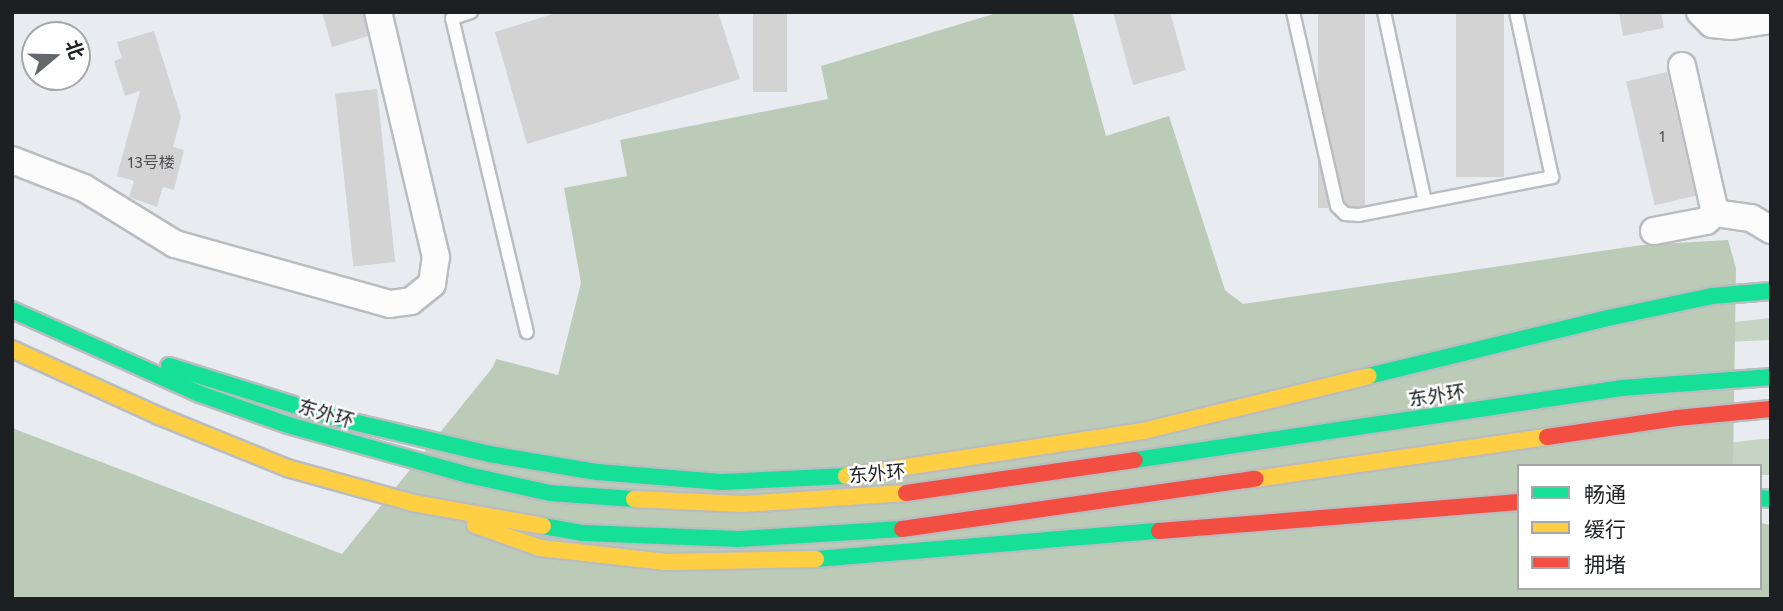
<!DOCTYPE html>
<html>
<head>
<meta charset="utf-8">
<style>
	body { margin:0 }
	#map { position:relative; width:1783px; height:611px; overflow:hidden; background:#e8ebf0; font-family:Figtree,"Noto Sans SC",sans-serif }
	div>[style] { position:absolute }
	.green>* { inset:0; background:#c6d4c3 }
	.forest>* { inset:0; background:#bccbb7 }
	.building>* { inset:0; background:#d3d3d4; transform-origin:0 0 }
	.roads { filter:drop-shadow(2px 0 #babdc0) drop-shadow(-2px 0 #babdc0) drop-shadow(0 2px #babdc0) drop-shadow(0 -2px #babdc0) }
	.lane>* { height:12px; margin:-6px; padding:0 6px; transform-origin:6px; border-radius:6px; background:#fcfcfd }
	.street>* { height:26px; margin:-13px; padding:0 13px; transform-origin:13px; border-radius:13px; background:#fcfcfd }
	.fast>* { height:16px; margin:-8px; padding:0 8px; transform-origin:8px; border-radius:8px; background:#16e098 }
	.slow>* { height:16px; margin:-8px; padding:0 8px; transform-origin:8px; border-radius:8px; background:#ffcf43 }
	.jam>* { height:16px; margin:-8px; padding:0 8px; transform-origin:8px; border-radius:8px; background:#f24e42 }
	span { translate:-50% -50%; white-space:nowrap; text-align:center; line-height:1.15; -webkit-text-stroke:5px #fff; paint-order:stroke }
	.number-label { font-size:16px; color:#4c4e51 }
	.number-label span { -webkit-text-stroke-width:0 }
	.street-label { font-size:19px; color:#1d2023 }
	.frame { position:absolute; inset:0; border:14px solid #1d2023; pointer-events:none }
	.legend { position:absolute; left:1517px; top:464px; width:245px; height:126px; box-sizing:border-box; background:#fff; border:2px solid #a5a6a7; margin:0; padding:9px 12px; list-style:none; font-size:21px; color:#1d2023 }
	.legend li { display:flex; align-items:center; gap:14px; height:35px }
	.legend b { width:35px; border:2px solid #a5a6a7 }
	.north { position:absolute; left:21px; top:21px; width:70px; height:70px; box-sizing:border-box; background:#fff; border:2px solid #a5a6a7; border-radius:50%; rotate:71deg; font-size:19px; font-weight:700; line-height:28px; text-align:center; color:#1d2023 }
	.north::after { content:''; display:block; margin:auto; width:24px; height:32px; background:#64676b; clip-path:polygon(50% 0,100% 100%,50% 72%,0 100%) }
</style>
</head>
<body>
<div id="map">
	<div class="green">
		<i style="clip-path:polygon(1771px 318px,1771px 340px,1723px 342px,1717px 324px)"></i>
		<i style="clip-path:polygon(1761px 439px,1771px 439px,1771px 475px,1760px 475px,1760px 466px,1540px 466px)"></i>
	</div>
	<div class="forest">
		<i style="clip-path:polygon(1000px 12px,1072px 12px,1106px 136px,1169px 116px,1225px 290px,1243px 304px,1642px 245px,1728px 240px,1736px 268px,1733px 466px,1519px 466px,1519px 588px,1760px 588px,1760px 523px,1771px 525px,1771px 599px,12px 599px,12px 428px,342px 554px,493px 367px,496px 359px,558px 375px,581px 283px,564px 188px,627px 176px,620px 140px,828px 99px,821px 66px)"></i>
	</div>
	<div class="building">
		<i style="clip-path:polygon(322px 12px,363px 12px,368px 36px,332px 47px)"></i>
		<i style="clip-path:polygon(559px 12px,718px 12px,740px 79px,527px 144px,495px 32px)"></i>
		<i style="left:753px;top:12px;width:34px;height:80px"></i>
		<i style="clip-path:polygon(1113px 12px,1170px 12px,1186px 70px,1133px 85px)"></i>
		<i style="left:1318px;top:12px;width:47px;height:196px"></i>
		<i style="left:1456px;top:12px;width:48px;height:165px"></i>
		<i style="clip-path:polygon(1619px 12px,1661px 12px,1664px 28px,1623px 36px)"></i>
		<i style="clip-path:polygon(154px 31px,181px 117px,173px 147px,184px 150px,174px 190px,163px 187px,157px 207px,129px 197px,134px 181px,117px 176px,140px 91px,125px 96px,114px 61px,122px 58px,117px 42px)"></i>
		<i style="left:1667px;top:72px;width:127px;height:42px;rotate:77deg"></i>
		<i style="left:377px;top:89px;width:174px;height:42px;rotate:84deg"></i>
	</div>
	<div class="roads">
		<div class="lane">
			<i style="left:471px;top:12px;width:20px;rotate:162deg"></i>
			<i style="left:452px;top:18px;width:323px;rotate:76.6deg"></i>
			<i style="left:1293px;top:12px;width:199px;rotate:77.2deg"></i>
			<i style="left:1337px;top:206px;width:11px;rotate:45deg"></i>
			<i style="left:1345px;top:214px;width:14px;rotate:4deg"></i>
			<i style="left:1359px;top:215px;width:197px;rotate:-11.1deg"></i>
			<i style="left:1552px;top:177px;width:169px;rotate:-102.3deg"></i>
			<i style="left:1384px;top:12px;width:194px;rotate:77.8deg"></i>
		</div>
		<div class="street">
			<i style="left:1700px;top:12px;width:17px;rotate:45deg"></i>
			<i style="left:1712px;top:24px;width:20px;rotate:6deg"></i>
			<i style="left:1732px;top:26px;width:39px;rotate:-9deg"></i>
			<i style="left:1682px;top:66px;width:151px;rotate:77.3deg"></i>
			<i style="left:1715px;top:213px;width:36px;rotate:8deg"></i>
			<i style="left:1751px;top:218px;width:23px;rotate:31deg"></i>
			<i style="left:12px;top:160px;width:77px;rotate:21.3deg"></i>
			<i style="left:84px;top:188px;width:107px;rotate:31.6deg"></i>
			<i style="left:175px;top:244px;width:223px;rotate:15.6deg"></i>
			<i style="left:390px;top:304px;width:21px;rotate:-8deg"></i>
			<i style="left:411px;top:301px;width:27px;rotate:-39deg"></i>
			<i style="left:432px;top:284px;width:27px;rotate:-82deg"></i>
			<i style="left:436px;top:257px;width:252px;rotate:-103.3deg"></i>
			<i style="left:1654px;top:231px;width:53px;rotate:-10.9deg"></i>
			<i style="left:1706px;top:221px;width:12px;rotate:-42deg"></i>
		</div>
		<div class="fast">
			<i style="left:12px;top:310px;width:206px;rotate:24.1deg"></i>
			<i style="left:200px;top:394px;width:93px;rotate:19.4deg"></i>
			<i style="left:288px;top:425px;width:187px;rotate:15.5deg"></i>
			<i style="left:468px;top:475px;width:84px;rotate:12.4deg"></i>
			<i style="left:550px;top:493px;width:84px;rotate:4.1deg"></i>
			<i style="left:169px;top:366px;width:175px;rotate:17.3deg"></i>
			<i style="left:336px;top:418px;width:157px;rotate:13.2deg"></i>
			<i style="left:489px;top:454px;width:109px;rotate:9.5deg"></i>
			<i style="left:597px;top:472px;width:125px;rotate:4.6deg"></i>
			<i style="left:722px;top:482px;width:124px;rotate:-2.8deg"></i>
			<i style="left:1368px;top:376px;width:242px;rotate:-13.6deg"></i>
			<i style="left:1603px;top:319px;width:111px;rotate:-11.9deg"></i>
			<i style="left:1712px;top:296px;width:59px;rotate:-4.8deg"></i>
			<i style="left:1135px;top:460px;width:492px;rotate:-8.4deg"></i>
			<i style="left:1622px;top:388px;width:149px;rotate:-4.2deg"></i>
			<i style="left:1760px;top:498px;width:11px;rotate:5deg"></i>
			<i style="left:543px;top:526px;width:41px;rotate:9.9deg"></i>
			<i style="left:583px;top:533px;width:156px;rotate:2.2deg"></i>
			<i style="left:739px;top:539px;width:163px;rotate:-3.5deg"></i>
			<i style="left:816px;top:559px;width:344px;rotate:-4.7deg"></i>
		</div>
		<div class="slow">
			<i style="left:12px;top:349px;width:162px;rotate:24.5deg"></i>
			<i style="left:159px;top:416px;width:138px;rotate:22.1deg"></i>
			<i style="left:287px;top:468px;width:131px;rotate:15.5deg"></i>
			<i style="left:413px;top:503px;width:132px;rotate:10deg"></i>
			<i style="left:846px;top:476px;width:300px;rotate:-8.6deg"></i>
			<i style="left:1143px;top:431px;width:232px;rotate:-13.7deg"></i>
			<i style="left:1255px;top:479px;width:295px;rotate:-8.2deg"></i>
			<i style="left:634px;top:499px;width:109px;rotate:2.6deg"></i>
			<i style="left:743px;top:504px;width:163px;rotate:-3.9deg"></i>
			<i style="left:475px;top:525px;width:69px;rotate:19.5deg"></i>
			<i style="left:540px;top:548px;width:127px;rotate:6.3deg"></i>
			<i style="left:666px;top:562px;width:150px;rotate:-1.1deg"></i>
		</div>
		<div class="jam">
			<i style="left:1547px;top:437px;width:131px;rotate:-8.3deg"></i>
			<i style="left:1677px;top:418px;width:94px;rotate:-5.5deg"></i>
			<i style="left:906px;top:493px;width:231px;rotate:-8.2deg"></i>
			<i style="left:902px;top:529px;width:357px;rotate:-8.1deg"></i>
			<i style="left:1159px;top:531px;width:361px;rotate:-4.6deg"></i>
		</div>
	</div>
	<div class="number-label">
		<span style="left:1662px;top:137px">1</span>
		<span style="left:151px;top:163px">13号楼</span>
	</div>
	<div class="street-label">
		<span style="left:1437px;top:396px;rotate:-9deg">东外环</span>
		<span style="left:326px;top:414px;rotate:16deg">东外环</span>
		<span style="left:877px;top:474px;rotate:-5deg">东外环</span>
	</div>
	<div class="frame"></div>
	<ul class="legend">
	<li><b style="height:9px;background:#16e098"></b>畅通</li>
	<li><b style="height:9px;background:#ffcf43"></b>缓行</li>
	<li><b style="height:9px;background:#f24e42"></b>拥堵</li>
	</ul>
	<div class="north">北</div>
</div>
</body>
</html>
